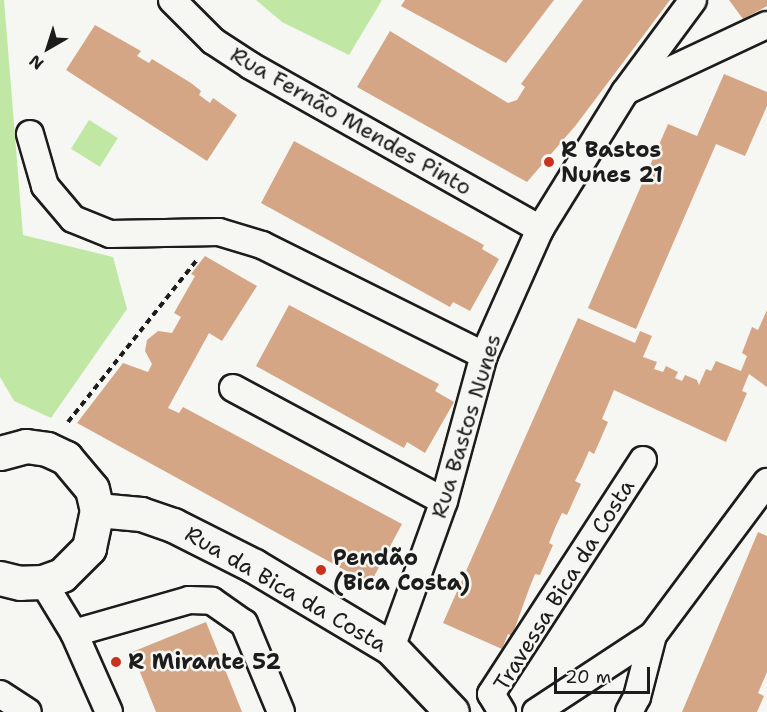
<!DOCTYPE html>
<html>
<head>
<meta charset="utf-8">
<style>
	body { margin:0 }
	#map { position:relative; width:767px; height:712px; overflow:hidden; background:#f6f6f2; font-family:"Shantell Sans",sans-serif }
	div>[style] { position:absolute }
	.green>* { inset:0; background:#c0e8a4; transform-origin:0 0 }
	.building>* { inset:0; background:#d4a686 }
	.path>* { height:4px; margin-top:-2px; transform-origin:0; background:repeating-linear-gradient(90deg,#1c1c1c 0 6px,transparent 0 10.5px) }
	.roads { filter:drop-shadow(2px 0 #1c1c1c) drop-shadow(-2px 0 #1c1c1c) drop-shadow(0 2px #1c1c1c) drop-shadow(0 -2px #1c1c1c) }
	.minor>* { height:26px; margin:-13px; padding:0 13px; transform-origin:13px; border-radius:13px; background:#f6f6f2 }
	.tertiary>* { height:33px; margin:-16.5px; padding:0 16.5px; transform-origin:16.5px; border-radius:16.5px; background:#f6f6f2 }
	.dots>* { width:16px; height:16px; translate:-50% -50%; box-sizing:border-box; border:3px solid #f6f6f2; border-radius:50% }
	span { translate:-50% -50%; white-space:nowrap; text-align:center; line-height:1.15; -webkit-text-stroke:5px #f6f6f2; paint-order:stroke }
	.street-label { font-size:22px; color:#1c1c1c }
	.poi-label { font-size:22px; color:#1c1c1c; font-weight:700 }
	.left { translate:0 -50%; text-align:left }
	.north { position:absolute; left:18px; top:18px; width:60px; height:60px; -webkit-text-stroke:4px #f6f6f2; paint-order:stroke; rotate:219deg; font-size:16px; font-weight:700; line-height:24px; text-align:center; color:#1c1c1c }
	.north::after { content:''; display:block; margin:auto; width:21px; height:27px; background:#1c1c1c; clip-path:polygon(50% 0,100% 100%,50% 72%,0 100%) }
	.scale { position:absolute; left:554px; top:667px; width:96px; height:27px; box-sizing:border-box; border:3px solid #1c1c1c; border-top:0; padding-left:8px; font-size:18px; line-height:21px; white-space:nowrap; color:#1c1c1c; -webkit-text-stroke:4px #f6f6f2; paint-order:stroke }
</style>
</head>
<body>
<div id="map">
	<div class="green">
		<i style="clip-path:polygon(0 0,4px 0,23px 235px,113px 257px,127px 309px,51px 418px,14px 401px,0 377px)"></i>
		<i style="clip-path:polygon(256px 0,382px 0,349px 55px,282px 22px)"></i>
		<i style="left:89px;top:120px;width:34px;height:34px;rotate:32deg"></i>
	</div>
	<div class="building">
		<i style="clip-path:polygon(405px 0,554px 0,506px 63px,401px 6px)"></i>
		<i style="clip-path:polygon(583px 0,670px 0,576px 125px,527px 182px,357px 87px,390px 31px,508px 103px,517px 100px,525px 87px,521px 84px)"></i>
		<i style="clip-path:polygon(729px 0,767px 0,767px 6px,743px 19px)"></i>
		<i style="clip-path:polygon(95px 25px,141px 51px,137px 56px,149px 63px,152px 59px,191px 83px,201px 91px,199px 95px,210px 103px,213px 98px,237px 115px,207px 161px,66px 70px)"></i>
		<i style="clip-path:polygon(724px 74px,767px 92px,767px 106px,745px 156px,716px 144px,636px 329px,588px 308px,668px 124px,697px 136px)"></i>
		<i style="clip-path:polygon(294px 141px,484px 245px,482px 249px,499px 259px,470px 311px,453px 302px,450px 307px,261px 203px)"></i>
		<i style="clip-path:polygon(205px 256px,257px 286px,222px 341px,209px 333px,168px 408px,179px 413px,183px 407px,402px 524px,370px 584px,77px 423px,123px 363px,148px 372px,152px 364px,145px 351px,147px 340px,158px 331px,172px 333px,181px 317px,174px 313px,195px 276px,191px 274px)"></i>
		<i style="clip-path:polygon(289px 305px,439px 384px,435px 391px,454px 402px,425px 453px,407px 442px,404px 448px,256px 366px)"></i>
		<i style="clip-path:polygon(767px 310px,767px 387px,749px 374px,742px 391px,747px 393px,726px 442px,614px 390px,602px 419px,608px 422px,594px 454px,589px 451px,583px 465px,575px 481px,581px 484px,567px 515px,562px 513px,555px 528px,549px 543px,553px 545px,540px 575px,535px 574px,529px 589px,512px 636px,508px 634px,502px 649px,443px 623px,578px 318px,635px 343px,640px 331px,652px 336px,643px 357px,657px 362px,654px 369px,663px 372px,666px 366px,678px 372px,675px 378px,682px 381px,685px 375px,697px 380px,699px 385px,706px 369px,711px 371px,716px 361px,741px 371px,747px 356px,742px 353px,752px 327px,758px 330px)"></i>
		<i style="clip-path:polygon(758px 532px,767px 536px,767px 672px,758px 693px,764px 696px,757px 712px,682px 712px)"></i>
		<i style="clip-path:polygon(206px 622px,242px 712px,156px 712px,132px 652px)"></i>
	</div>
	<div class="path">
		<i style="left:68px;top:422px;width:206px;rotate:-51.5deg"></i>
	</div>
	<div class="roads">
		<div class="minor">
			<i style="left:172px;top:0;width:58px;rotate:45deg"></i>
			<i style="left:213px;top:41px;width:45px;rotate:33.3deg"></i>
			<i style="left:251px;top:66px;width:332px;rotate:29.4deg"></i>
			<i style="left:628px;top:90px;width:153px;rotate:-25.1deg"></i>
			<i style="left:30px;top:134px;width:54px;rotate:73.9deg"></i>
			<i style="left:45px;top:186px;width:43px;rotate:49.7deg"></i>
			<i style="left:73px;top:219px;width:40px;rotate:22deg"></i>
			<i style="left:110px;top:234px;width:109px;rotate:-1.1deg"></i>
			<i style="left:219px;top:232px;width:45px;rotate:16.8deg"></i>
			<i style="left:262px;top:245px;width:248px;rotate:26.4deg"></i>
			<i style="left:233px;top:388px;width:239px;rotate:28.2deg"></i>
			<i style="left:43px;top:582px;width:60px;rotate:58.7deg"></i>
			<i style="left:74px;top:633px;width:86px;rotate:66.1deg"></i>
			<i style="left:74px;top:633px;width:120px;rotate:-16deg"></i>
			<i style="left:189px;top:600px;width:23px;rotate:2deg"></i>
			<i style="left:212px;top:601px;width:39px;rotate:35deg"></i>
			<i style="left:244px;top:623px;width:96px;rotate:67.4deg"></i>
			<i style="left:391px;top:648px;width:156px;rotate:-70.2deg"></i>
			<i style="left:444px;top:501px;width:151px;rotate:-74.7deg"></i>
			<i style="left:484px;top:355px;width:138px;rotate:-66deg"></i>
			<i style="left:540px;top:229px;width:161px;rotate:-58.2deg"></i>
			<i style="left:625px;top:92px;width:114px;rotate:-53.5deg"></i>
			<i style="left:0;top:694px;width:33px;rotate:33deg"></i>
			<i style="left:502px;top:712px;width:21px;rotate:-121deg"></i>
			<i style="left:491px;top:694px;width:279px;rotate:-57deg"></i>
			<i style="left:536px;top:712px;width:140px;rotate:-33.3deg"></i>
			<i style="left:653px;top:635px;width:191px;rotate:-53.3deg"></i>
			<i style="left:629px;top:712px;width:17px;rotate:-62deg"></i>
			<i style="left:637px;top:697px;width:64px;rotate:-75.5deg"></i>
		</div>
		<div class="tertiary">
			<i style="left:0;top:453px;width:27px;rotate:-15deg"></i>
			<i style="left:26px;top:446px;width:21px;rotate:8deg"></i>
			<i style="left:47px;top:449px;width:21px;rotate:25deg"></i>
			<i style="left:66px;top:458px;width:40px;rotate:50deg"></i>
			<i style="left:92px;top:489px;width:22px;rotate:77deg"></i>
			<i style="left:97px;top:510px;width:39px;rotate:102deg"></i>
			<i style="left:89px;top:548px;width:38px;rotate:135deg"></i>
			<i style="left:62px;top:575px;width:20px;rotate:160deg"></i>
			<i style="left:43px;top:582px;width:23px;rotate:178deg"></i>
			<i style="left:20px;top:583px;width:21px;rotate:-166deg"></i>
			<i style="left:97px;top:510px;width:44px;rotate:5.2deg"></i>
			<i style="left:141px;top:514px;width:34px;rotate:19deg"></i>
			<i style="left:173px;top:525px;width:91px;rotate:26.8deg"></i>
			<i style="left:254px;top:566px;width:160px;rotate:30.9deg"></i>
			<i style="left:391px;top:648px;width:88px;rotate:46.4deg"></i>
		</div>
	</div>
	<div class="dots">
		<i style="left:549px;top:162px;background:#c8321e"></i>
		<i style="left:321px;top:570px;background:#c8321e"></i>
		<i style="left:116px;top:662px;background:#c8321e"></i>
	</div>
	<div class="street-label">
		<span style="left:351px;top:121px;rotate:30deg">Rua Fernão Mendes Pinto</span>
		<span style="left:466px;top:426px;rotate:-73deg">Rua Bastos Nunes</span>
		<span style="left:564px;top:585px;rotate:-58deg">Travessa Bica da Costa</span>
		<span style="left:286px;top:589px;rotate:30deg">Rua da Bica da Costa</span>
	</div>
	<div class="poi-label">
		<span class="left" style="left:561px;top:162px">R Bastos<br>Nunes 21</span>
		<span class="left" style="left:333px;top:570px">Pendão<br>(Bica Costa)</span>
		<span class="left" style="left:128px;top:662px">R Mirante 52</span>
	</div>
	<div class="north">N</div>
	<div class="scale">20 m</div>
</div>
</body>
</html>
